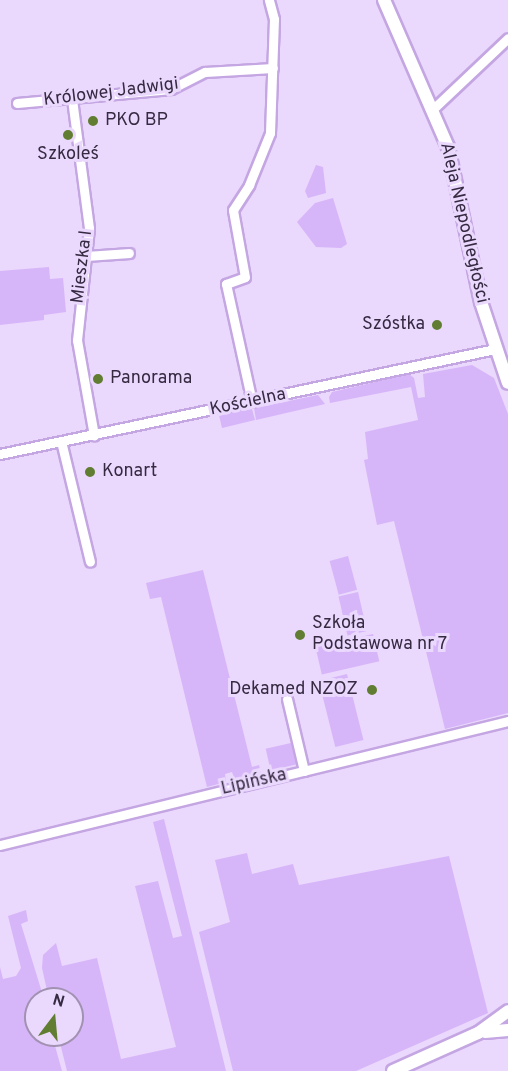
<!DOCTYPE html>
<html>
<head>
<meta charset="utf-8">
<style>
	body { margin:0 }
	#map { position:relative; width:508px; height:1071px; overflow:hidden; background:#ead8fd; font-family:Overpass,sans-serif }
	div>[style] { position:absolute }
	.green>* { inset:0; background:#d7b5f9; transform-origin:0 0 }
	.roads { filter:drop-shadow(2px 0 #c4a6e2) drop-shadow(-2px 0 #c4a6e2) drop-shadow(0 2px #c4a6e2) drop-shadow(0 -2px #c4a6e2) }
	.minor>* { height:9px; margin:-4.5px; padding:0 4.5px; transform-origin:4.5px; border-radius:4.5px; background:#fff }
	.major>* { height:12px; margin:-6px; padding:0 6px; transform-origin:6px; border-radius:6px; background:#fff }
	.dots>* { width:16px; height:16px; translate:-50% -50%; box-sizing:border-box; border:3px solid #ead8fd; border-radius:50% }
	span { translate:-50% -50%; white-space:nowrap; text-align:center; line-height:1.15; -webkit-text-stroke:6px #ead8fd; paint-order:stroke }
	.street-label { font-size:18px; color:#362a42 }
	.poi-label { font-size:18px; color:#362a42 }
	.left { translate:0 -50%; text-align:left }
	.right { translate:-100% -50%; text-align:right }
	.north { position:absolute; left:24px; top:987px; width:60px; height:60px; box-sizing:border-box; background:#ead8fd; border:2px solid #a292b2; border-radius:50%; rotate:16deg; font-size:16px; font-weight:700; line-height:24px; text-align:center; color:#362a42 }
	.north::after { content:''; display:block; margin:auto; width:21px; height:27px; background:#617d32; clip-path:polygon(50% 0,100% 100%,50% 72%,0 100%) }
</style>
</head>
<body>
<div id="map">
	<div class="green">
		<i style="clip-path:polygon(316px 165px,323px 167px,326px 193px,308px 198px,305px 191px)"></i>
		<i style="clip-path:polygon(333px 198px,347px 244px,341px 248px,316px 247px,297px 222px,315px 203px)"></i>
		<i style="clip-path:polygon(49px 267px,50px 279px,63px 278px,66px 312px,44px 315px,44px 320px,0 325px,0 271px)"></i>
		<i style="clip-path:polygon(472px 365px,494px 378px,508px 414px,508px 713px,445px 729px,394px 521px,377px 525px,364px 460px,368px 459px,365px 432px,418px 420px,411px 387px,330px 403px,329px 397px,332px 392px,409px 374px,414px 378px,418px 398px,425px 397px,423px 374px)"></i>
		<i style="clip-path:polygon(318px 395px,325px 404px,256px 420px,254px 408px)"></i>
		<i style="clip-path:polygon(252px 409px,255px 420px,222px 428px,219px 415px)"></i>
		<i style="left:348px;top:556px;width:35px;height:19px;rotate:75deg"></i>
		<i style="clip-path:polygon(203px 570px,252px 767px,259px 765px,261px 773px,235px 780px,232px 772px,225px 774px,226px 782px,207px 787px,161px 597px,150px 599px,146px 583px)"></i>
		<i style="left:358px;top:592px;width:40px;height:20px;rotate:77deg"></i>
		<i style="left:373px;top:634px;width:28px;height:59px;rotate:77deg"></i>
		<i style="left:347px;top:674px;width:68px;height:29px;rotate:76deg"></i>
		<i style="left:291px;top:743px;width:22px;height:26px;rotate:77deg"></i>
		<i style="clip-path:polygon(164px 819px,226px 1071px,67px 1071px,58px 1035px,72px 1035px,72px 999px,49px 999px,42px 968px,43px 955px,56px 943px,62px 966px,97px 958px,121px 1059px,176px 1047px,135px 886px,158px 881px,173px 938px,182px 936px,153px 822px)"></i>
		<i style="clip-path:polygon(247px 853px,252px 874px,293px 864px,299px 885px,449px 856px,488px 1013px,356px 1071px,233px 1071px,199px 932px,230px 922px,215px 860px)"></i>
		<i style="clip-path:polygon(26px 910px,28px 921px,21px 924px,44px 999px,36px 999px,36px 1035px,52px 1035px,62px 1071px,0 1071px,0 967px,3px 979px,16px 976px,21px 968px,8px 916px)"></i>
	</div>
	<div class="roads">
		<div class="minor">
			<i style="left:72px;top:99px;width:130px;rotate:82.5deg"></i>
			<i style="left:89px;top:228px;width:113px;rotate:96.1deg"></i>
			<i style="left:77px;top:340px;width:97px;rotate:79.9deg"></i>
			<i style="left:17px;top:103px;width:155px;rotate:-5.2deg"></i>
			<i style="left:171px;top:89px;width:38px;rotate:-27deg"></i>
			<i style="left:205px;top:72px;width:68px;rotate:-3.4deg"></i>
			<i style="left:433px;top:109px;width:103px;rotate:-43.4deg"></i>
			<i style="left:87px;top:256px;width:42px;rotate:-4.1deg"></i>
			<i style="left:252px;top:402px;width:121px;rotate:-102.4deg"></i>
			<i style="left:226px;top:284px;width:20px;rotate:-20deg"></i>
			<i style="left:245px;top:277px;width:68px;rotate:-100.2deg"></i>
			<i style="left:233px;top:210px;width:30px;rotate:-57deg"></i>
			<i style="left:249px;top:185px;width:56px;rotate:-68deg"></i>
			<i style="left:270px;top:133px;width:114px;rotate:-88deg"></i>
			<i style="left:274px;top:19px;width:20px;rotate:-105deg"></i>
			<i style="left:61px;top:441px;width:124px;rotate:76.5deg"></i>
			<i style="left:0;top:454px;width:506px;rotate:-11.98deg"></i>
			<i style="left:287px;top:699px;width:74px;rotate:76.7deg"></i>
			<i style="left:0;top:845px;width:523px;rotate:-13.72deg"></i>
		</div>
		<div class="major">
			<i style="left:384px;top:0;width:160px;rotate:66.5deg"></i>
			<i style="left:448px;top:147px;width:158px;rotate:78deg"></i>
			<i style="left:481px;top:302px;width:85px;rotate:71.6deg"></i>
			<i style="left:485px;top:1032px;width:23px;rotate:-5deg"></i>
			<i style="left:393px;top:1071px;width:93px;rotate:-24.1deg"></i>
			<i style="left:478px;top:1033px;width:37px;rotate:-36deg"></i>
		</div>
	</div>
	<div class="dots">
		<i style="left:93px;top:121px;background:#617d32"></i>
		<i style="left:68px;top:135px;background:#617d32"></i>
		<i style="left:437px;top:325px;background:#617d32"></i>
		<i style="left:98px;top:379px;background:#617d32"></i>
		<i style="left:90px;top:472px;background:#617d32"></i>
		<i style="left:300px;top:635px;background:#617d32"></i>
		<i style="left:372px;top:690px;background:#617d32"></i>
	</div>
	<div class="street-label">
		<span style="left:111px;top:93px;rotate:-7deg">Królowej Jadwigi</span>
		<span style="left:463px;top:223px;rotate:77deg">Aleja Niepodległości</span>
		<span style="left:83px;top:267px;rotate:-83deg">Mieszka I</span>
		<span style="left:248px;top:403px;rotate:-12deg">Kościelna</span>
		<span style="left:254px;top:783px;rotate:-13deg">Lipińska</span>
	</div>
	<div class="poi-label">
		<span class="left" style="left:105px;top:121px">PKO BP</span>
		<span style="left:68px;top:155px">Szkoleś</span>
		<span class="right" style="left:425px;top:325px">Szóstka</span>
		<span class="left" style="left:110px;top:379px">Panorama</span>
		<span class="left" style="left:102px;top:472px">Konart</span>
		<span class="left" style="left:312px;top:635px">Szkoła<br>Podstawowa nr 7</span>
		<span class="right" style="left:358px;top:690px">Dekamed NZOZ</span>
	</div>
	<div class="north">N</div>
</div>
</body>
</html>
